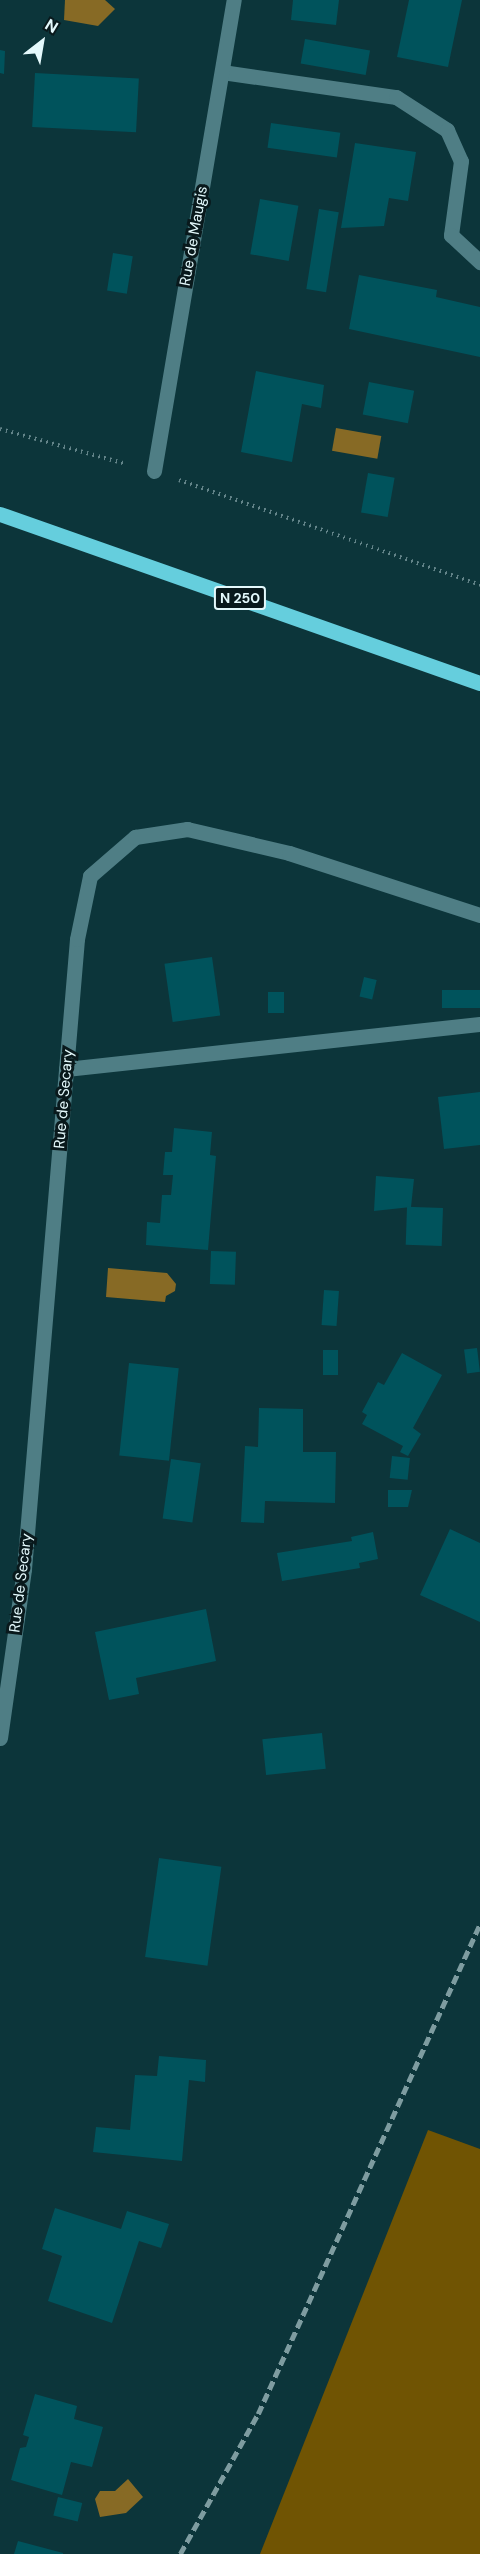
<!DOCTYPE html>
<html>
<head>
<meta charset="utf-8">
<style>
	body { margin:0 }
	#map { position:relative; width:480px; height:2554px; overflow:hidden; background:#0c353a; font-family:"DM Sans",sans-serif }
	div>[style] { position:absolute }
	.forest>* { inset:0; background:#705403 }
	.water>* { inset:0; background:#876a25; transform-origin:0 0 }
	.building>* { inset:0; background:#00535c; transform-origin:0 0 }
	.path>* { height:4px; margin-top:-2px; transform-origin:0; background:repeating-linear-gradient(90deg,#638489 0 1.5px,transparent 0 6px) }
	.minor>* { height:15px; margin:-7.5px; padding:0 7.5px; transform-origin:7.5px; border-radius:7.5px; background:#4f7e85 }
	.major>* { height:15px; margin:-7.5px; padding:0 7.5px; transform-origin:7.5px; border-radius:7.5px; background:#65cedd }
	.rail>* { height:4.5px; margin-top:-2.25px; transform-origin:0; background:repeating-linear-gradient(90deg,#7e9ca0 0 9px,transparent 0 13.5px) }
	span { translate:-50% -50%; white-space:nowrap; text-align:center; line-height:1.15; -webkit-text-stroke:6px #09191c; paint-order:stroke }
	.shield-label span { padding:2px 4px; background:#09191c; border:2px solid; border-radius:4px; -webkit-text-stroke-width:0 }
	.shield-label { font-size:14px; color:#e4f9fc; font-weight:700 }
	.street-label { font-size:15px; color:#e4f9fc }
	.north { position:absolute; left:12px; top:12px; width:60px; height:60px; -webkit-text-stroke:4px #09191c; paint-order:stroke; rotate:31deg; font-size:16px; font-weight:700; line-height:24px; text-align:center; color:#e4f9fc }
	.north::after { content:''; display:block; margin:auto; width:21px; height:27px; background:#e4f9fc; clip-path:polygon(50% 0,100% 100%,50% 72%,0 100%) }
</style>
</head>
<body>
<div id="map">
	<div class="forest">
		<i style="clip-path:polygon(428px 2130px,480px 2149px,480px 2554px,260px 2554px)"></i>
	</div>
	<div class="water">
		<i style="clip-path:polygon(65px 0,105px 0,115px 9px,98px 26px,64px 20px)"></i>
		<i style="left:336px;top:428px;width:46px;height:23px;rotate:10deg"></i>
		<i style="clip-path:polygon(108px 1268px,167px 1273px,176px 1284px,175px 1291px,166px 1296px,165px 1302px,106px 1297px)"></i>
		<i style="clip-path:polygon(128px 2479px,143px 2497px,126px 2513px,100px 2517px,95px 2499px,100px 2491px,115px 2491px)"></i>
	</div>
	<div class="building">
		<i style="clip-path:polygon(293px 0,339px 0,336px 25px,291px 20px)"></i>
		<i style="clip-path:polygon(409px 0,462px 0,448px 67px,397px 57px)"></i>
		<i style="left:305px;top:39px;width:66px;height:25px;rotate:10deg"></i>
		<i style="clip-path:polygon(0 50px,5px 51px,4px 74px,0 73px)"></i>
		<i style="left:35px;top:73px;width:104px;height:54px;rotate:3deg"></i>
		<i style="left:271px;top:123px;width:70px;height:25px;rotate:8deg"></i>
		<i style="clip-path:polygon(355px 143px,416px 152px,408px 201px,389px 198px,384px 226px,341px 228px)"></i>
		<i style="left:260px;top:199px;width:39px;height:56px;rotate:10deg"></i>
		<i style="left:319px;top:209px;width:20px;height:81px;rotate:9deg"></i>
		<i style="left:113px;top:253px;width:20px;height:38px;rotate:9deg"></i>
		<i style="clip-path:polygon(359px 275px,437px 290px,436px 297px,480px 307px,480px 357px,349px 329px)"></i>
		<i style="clip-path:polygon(256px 371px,324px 385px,321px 408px,302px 404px,292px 462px,241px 452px)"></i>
		<i style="left:369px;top:382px;width:46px;height:33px;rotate:11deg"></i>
		<i style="left:368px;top:473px;width:27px;height:40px;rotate:10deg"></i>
		<i style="left:212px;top:957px;width:59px;height:48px;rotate:82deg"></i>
		<i style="left:364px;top:977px;width:13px;height:20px;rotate:13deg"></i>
		<i style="left:480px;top:990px;width:18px;height:38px;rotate:90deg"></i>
		<i style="left:268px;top:992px;width:16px;height:21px"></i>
		<i style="clip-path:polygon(480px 1092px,480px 1145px,444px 1149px,438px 1097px)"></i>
		<i style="clip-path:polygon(174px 1128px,212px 1132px,210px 1155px,216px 1156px,208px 1250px,146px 1245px,147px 1222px,160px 1223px,162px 1195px,171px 1195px,173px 1175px,163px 1175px,165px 1152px,172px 1152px)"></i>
		<i style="clip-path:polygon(376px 1176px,414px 1179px,411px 1207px,374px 1211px)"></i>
		<i style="left:443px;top:1208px;width:38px;height:36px;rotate:92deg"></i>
		<i style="left:211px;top:1251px;width:25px;height:33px;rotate:2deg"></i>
		<i style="left:324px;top:1290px;width:15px;height:35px;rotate:4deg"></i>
		<i style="left:477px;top:1348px;width:24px;height:13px;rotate:83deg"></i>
		<i style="left:323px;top:1350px;width:15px;height:25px"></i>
		<i style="clip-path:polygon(402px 1353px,442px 1375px,413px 1428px,421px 1434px,408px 1456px,400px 1452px,403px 1446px,362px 1424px,367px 1415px,362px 1412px,378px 1382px,384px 1385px)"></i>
		<i style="left:129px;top:1363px;width:50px;height:93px;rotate:6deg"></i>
		<i style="clip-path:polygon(259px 1408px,303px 1409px,303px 1452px,336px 1452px,335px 1503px,265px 1501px,264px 1523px,241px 1522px,245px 1446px,258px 1447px)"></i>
		<i style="left:392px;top:1456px;width:18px;height:22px;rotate:6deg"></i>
		<i style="left:171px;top:1459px;width:30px;height:60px;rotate:8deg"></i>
		<i style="clip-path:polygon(388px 1490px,412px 1490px,408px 1507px,388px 1507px)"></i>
		<i style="clip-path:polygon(450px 1529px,480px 1543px,480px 1622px,420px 1595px)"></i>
		<i style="clip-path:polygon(373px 1532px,378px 1559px,359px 1563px,360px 1568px,282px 1581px,277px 1553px,352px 1541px,351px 1537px)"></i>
		<i style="clip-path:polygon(206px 1609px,216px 1661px,136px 1678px,139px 1694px,109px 1700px,95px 1632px)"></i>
		<i style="left:322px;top:1733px;width:36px;height:60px;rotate:84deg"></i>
		<i style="left:159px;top:1858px;width:63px;height:100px;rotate:8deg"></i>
		<i style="clip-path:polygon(159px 2056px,206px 2060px,205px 2082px,189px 2080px,182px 2161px,93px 2152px,96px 2127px,130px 2130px,135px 2075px,157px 2076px)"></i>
		<i style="clip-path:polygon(55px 2208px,121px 2229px,127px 2211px,169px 2224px,161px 2248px,139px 2241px,112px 2323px,48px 2301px,62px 2256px,42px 2249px)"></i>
		<i style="clip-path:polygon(35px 2394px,77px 2406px,74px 2419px,103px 2427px,92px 2467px,71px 2462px,62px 2495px,11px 2480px,20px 2448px,26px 2447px,29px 2437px,23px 2435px)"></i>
		<i style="left:58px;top:2497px;width:25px;height:19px;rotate:14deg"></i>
		<i style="clip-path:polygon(18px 2541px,63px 2553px,63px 2554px,14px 2554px)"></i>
	</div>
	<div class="path">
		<i style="left:0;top:429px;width:131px;rotate:15.5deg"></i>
		<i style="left:179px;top:480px;width:319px;rotate:19.2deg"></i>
	</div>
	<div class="minor">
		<i style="left:222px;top:72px;width:176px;rotate:8.2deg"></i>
		<i style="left:396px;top:97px;width:61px;rotate:32.9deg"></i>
		<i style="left:447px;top:130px;width:34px;rotate:66deg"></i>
		<i style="left:461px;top:161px;width:75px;rotate:97.7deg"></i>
		<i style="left:451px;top:235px;width:40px;rotate:43deg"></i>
		<i style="left:154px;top:471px;width:478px;rotate:-80.4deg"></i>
		<i style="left:66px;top:1069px;width:416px;rotate:-6.2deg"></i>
		<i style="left:0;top:1738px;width:171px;rotate:-81.9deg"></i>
		<i style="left:24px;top:1569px;width:632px;rotate:-85.19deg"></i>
		<i style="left:77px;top:939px;width:64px;rotate:-78.3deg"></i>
		<i style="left:90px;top:876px;width:60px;rotate:-40.9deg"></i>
		<i style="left:135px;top:837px;width:53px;rotate:-8.7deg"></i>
		<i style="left:187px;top:829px;width:105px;rotate:13.2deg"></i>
		<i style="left:289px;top:853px;width:201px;rotate:18deg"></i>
	</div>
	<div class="major">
		<i style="left:0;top:514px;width:509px;rotate:19.4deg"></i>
	</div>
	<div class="rail">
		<i style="left:180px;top:2554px;width:160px;rotate:-60.9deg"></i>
		<i style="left:258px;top:2414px;width:538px;rotate:-65.63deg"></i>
	</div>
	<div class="shield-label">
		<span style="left:240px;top:598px">N 250</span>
	</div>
	<div class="street-label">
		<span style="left:194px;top:236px;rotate:-80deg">Rue de Maugis</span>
		<span style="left:64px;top:1099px;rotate:-85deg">Rue de Secary</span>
		<span style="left:21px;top:1583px;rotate:-83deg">Rue de Secary</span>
	</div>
	<div class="north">N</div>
</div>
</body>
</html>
